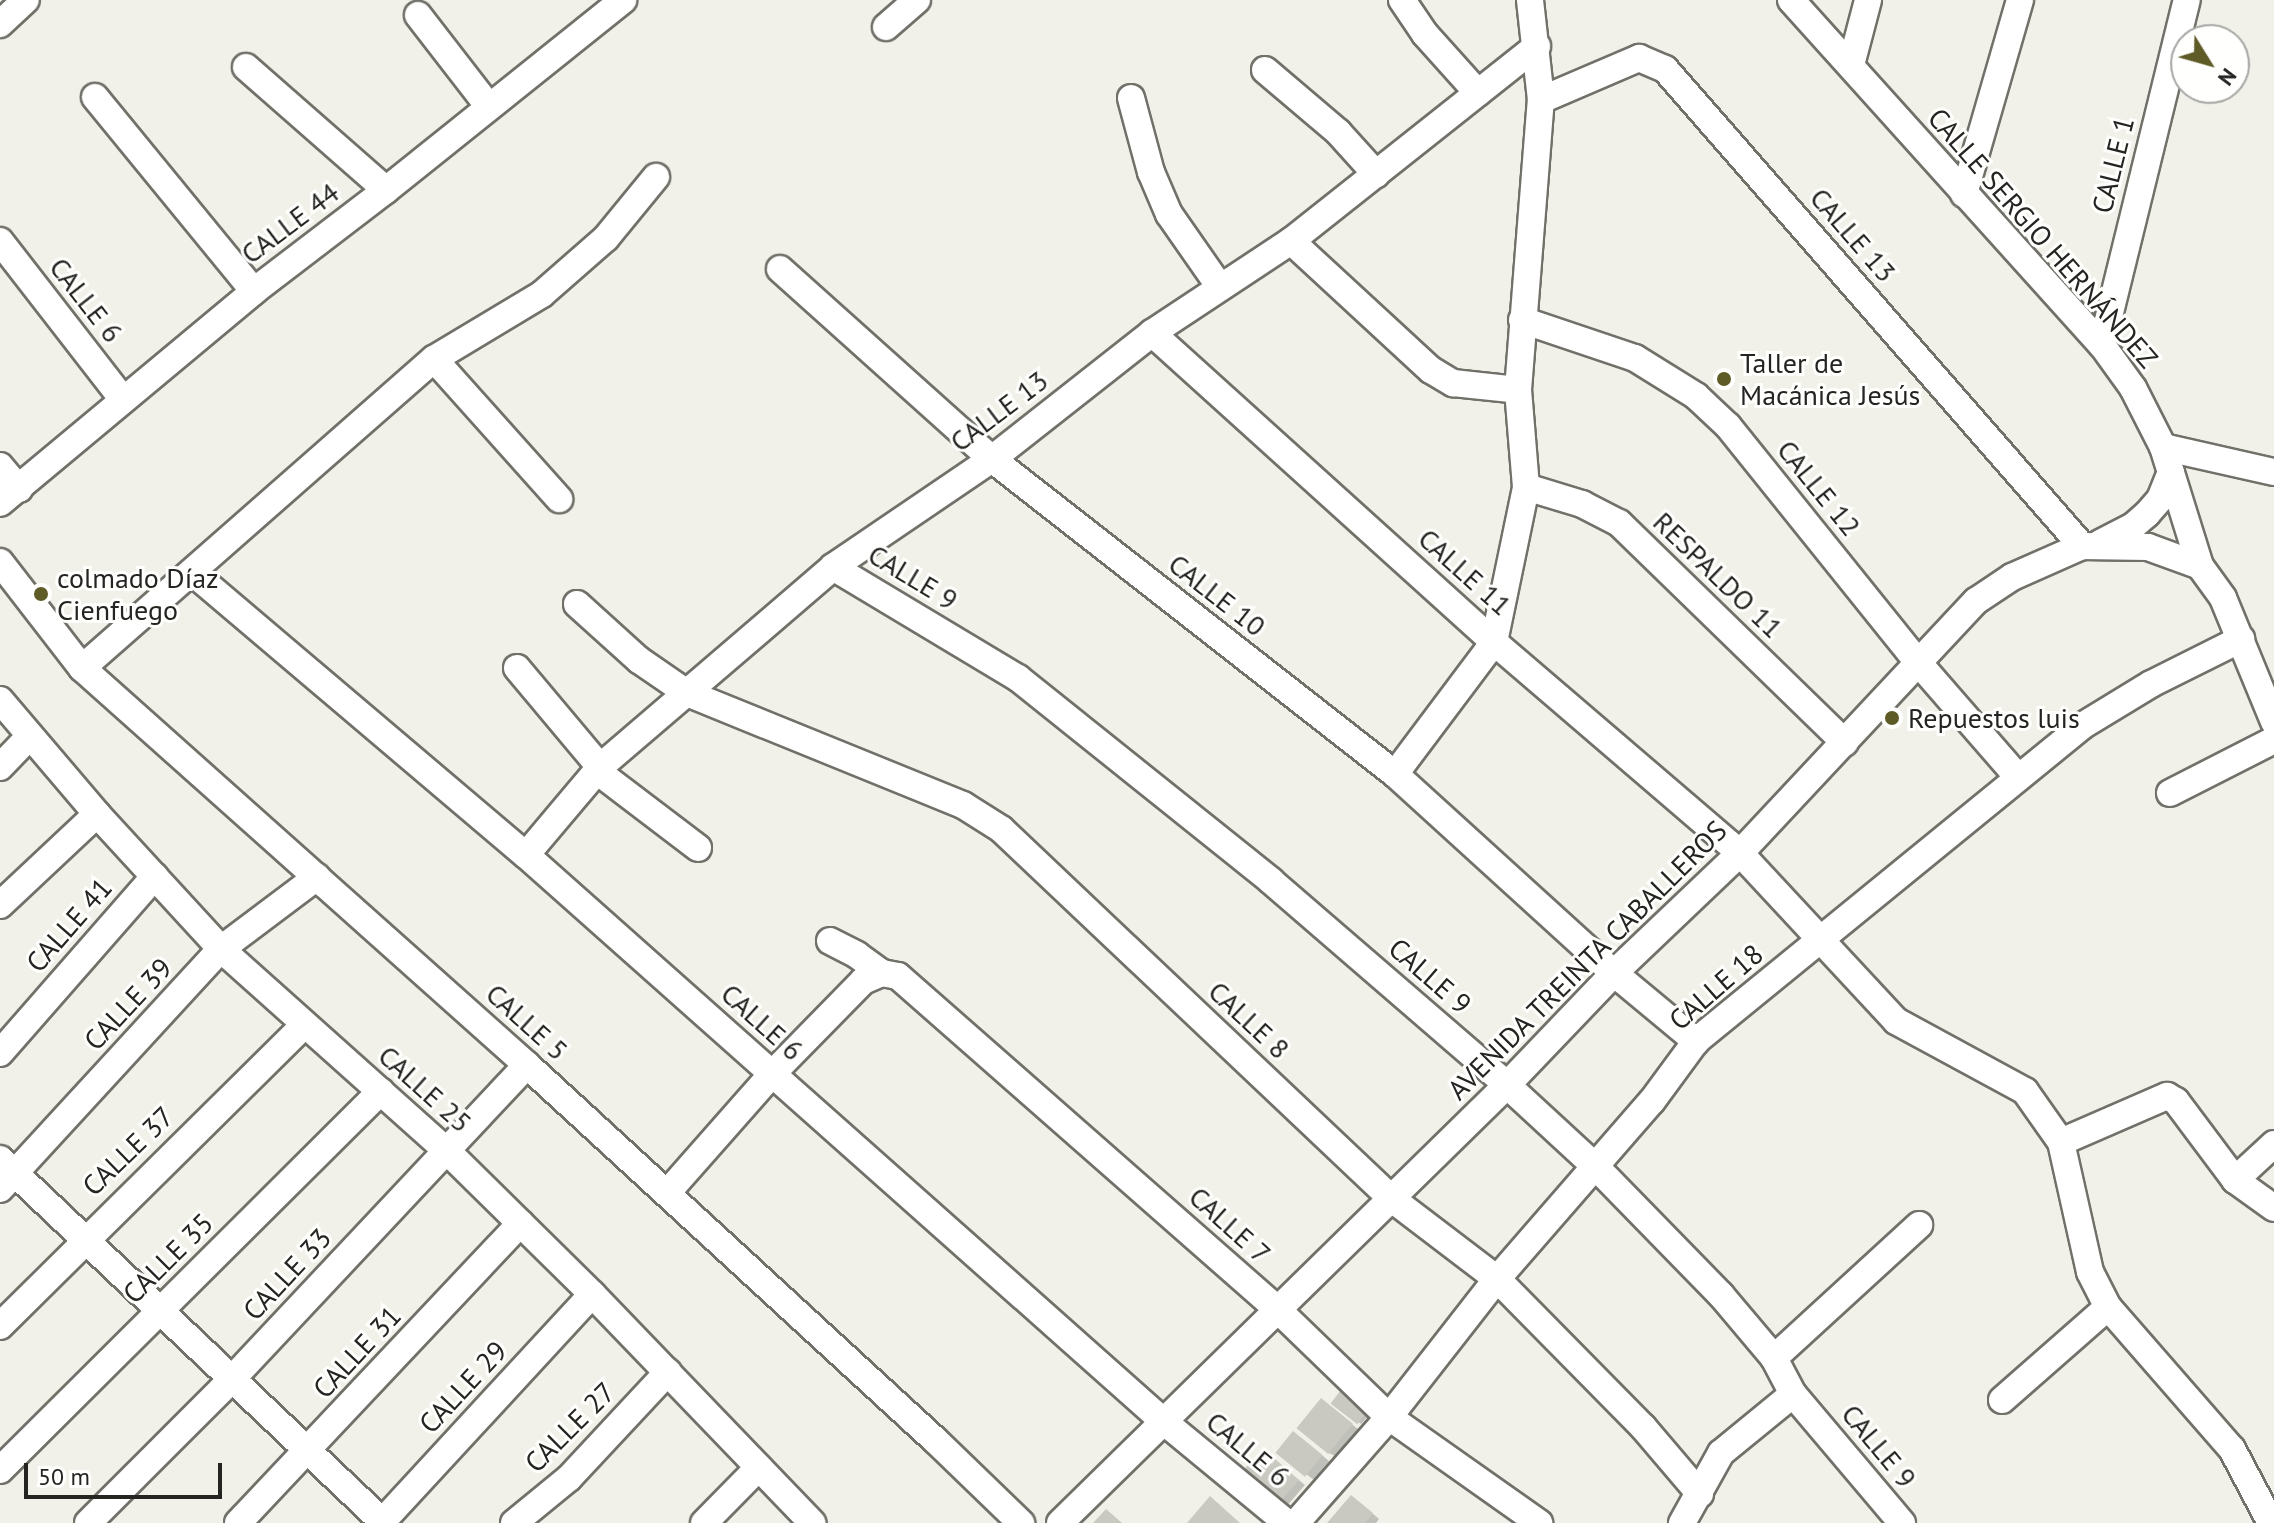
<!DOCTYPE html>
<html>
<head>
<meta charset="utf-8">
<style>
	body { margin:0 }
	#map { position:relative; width:2274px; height:1523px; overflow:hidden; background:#f1f1e9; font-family:"PT Sans",sans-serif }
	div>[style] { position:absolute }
	.shadow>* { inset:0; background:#0003 }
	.building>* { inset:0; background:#c9c9c1; transform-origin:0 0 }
	.roads { filter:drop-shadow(2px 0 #717069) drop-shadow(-2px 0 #717069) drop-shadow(0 2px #717069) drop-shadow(0 -2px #717069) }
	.minor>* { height:26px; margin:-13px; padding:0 13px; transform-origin:13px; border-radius:13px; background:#fff }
	.dots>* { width:22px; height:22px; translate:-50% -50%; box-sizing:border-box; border:4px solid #fffffe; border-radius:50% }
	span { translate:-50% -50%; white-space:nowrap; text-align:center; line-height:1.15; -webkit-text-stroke:6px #fffffe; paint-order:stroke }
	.street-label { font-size:28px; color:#242421 }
	.poi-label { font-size:28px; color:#242421 }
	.left { translate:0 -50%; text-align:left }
	.north { position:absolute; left:2170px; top:24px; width:80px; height:80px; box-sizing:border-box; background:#fffffe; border:2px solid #a7a7a6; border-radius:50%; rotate:127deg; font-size:22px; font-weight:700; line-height:32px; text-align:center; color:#242421 }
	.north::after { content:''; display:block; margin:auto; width:28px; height:36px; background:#5f5b27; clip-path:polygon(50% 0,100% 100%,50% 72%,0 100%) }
	.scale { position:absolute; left:24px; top:1463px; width:198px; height:36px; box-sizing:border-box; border:4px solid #242421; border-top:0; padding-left:10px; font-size:24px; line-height:28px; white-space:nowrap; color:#242421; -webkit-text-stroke:6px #fffffe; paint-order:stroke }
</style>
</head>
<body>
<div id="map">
	<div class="shadow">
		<i style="clip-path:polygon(1333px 1403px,1370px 1414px,1361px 1424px)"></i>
		<i style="clip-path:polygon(1329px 1405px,1359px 1430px,1337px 1457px,1329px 1453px)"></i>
		<i style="clip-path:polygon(1301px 1438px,1329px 1461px,1314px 1480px,1278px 1453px)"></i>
		<i style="clip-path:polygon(1274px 1460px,1305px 1485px,1286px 1507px,1279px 1503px)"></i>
		<i style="clip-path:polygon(1359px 1502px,1379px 1519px,1376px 1523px,1330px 1523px)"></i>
	</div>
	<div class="building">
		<i style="left:1341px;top:1390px;width:34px;height:17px;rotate:38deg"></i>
		<i style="left:1321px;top:1398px;width:41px;height:39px;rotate:39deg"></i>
		<i style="left:1293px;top:1431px;width:38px;height:28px;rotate:39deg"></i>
		<i style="clip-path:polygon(1274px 1458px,1299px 1480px,1278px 1504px,1241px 1473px,1253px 1459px,1265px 1468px)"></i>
		<i style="clip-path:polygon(1351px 1495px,1373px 1513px,1365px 1523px,1327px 1523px)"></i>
		<i style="clip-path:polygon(1210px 1496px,1240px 1523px,1187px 1523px)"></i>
		<i style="clip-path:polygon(1106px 1509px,1122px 1523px,1093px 1523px)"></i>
	</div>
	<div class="roads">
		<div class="minor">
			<i style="left:1402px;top:0;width:41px;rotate:55.9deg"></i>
			<i style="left:1425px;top:34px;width:79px;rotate:48.1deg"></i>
			<i style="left:1791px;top:0;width:464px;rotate:48deg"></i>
			<i style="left:2102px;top:345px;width:53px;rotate:54.2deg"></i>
			<i style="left:2133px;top:388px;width:66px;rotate:63deg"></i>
			<i style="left:2163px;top:447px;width:125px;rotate:72.7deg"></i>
			<i style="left:2200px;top:566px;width:39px;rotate:54deg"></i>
			<i style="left:2223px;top:598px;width:134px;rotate:67.6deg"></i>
			<i style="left:418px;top:15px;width:116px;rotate:52.3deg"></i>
			<i style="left:0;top:24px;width:35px;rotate:-43deg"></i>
			<i style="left:886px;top:27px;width:41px;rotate:-41.1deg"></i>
			<i style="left:1851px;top:65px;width:67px;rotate:-75.3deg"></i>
			<i style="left:246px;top:67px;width:186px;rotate:41.3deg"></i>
			<i style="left:1265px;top:70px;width:96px;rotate:40.3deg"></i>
			<i style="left:1338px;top:132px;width:57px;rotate:47.9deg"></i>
			<i style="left:95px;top:97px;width:251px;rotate:50.7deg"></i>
			<i style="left:1131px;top:98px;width:77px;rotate:74.9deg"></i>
			<i style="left:1151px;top:172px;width:46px;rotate:66.8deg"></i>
			<i style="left:1169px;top:214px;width:89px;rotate:55.1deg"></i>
			<i style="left:1541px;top:100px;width:107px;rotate:-23.2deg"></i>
			<i style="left:1639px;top:58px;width:28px;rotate:23deg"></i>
			<i style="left:1665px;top:69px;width:634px;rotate:48.84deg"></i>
			<i style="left:1964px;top:194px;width:202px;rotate:-73.9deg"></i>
			<i style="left:0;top:241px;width:199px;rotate:52.2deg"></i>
			<i style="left:1291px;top:241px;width:190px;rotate:42.7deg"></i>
			<i style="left:1431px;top:370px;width:26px;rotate:31deg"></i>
			<i style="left:1453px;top:383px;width:65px;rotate:6.1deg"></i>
			<i style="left:780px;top:269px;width:285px;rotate:41.9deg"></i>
			<i style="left:992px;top:459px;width:512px;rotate:38.01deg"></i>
			<i style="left:1395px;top:774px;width:296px;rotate:42.3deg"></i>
			<i style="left:1614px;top:973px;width:107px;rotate:39.7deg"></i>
			<i style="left:1522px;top:320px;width:119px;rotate:18.6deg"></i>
			<i style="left:1635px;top:358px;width:72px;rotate:31.9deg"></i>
			<i style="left:1696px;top:396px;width:44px;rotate:43.2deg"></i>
			<i style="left:1728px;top:426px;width:302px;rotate:51.2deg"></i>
			<i style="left:1917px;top:661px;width:152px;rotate:49deg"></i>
			<i style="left:1152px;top:333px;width:461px;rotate:42.1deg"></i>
			<i style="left:1494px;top:642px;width:324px;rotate:40.6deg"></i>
			<i style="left:1740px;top:853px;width:229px;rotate:47.1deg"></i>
			<i style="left:1896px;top:1021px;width:147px;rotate:28.5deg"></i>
			<i style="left:2025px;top:1091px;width:62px;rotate:54.8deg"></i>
			<i style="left:2061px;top:1142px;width:133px;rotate:77.4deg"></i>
			<i style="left:2090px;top:1272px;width:39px;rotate:63deg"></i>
			<i style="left:2108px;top:1307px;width:189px;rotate:48.9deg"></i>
			<i style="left:2232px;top:1449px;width:84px;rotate:62.2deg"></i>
			<i style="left:2102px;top:345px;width:355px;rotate:-76.2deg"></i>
			<i style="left:434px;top:359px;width:188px;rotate:48.2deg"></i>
			<i style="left:2163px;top:447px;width:114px;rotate:12.7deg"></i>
			<i style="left:0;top:466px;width:30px;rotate:50deg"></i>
			<i style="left:1526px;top:487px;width:59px;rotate:16.9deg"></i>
			<i style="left:1582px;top:504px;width:42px;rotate:27.2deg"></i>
			<i style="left:1619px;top:523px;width:315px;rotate:44.2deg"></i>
			<i style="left:0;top:503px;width:331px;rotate:-39.8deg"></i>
			<i style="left:254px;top:291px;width:166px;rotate:-37.4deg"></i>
			<i style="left:386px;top:190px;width:304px;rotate:-38.7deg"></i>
			<i style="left:2100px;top:543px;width:36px;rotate:-27deg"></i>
			<i style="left:2132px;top:527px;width:20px;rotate:-41deg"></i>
			<i style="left:2147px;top:514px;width:20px;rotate:-49deg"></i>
			<i style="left:2160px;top:499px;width:29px;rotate:-68deg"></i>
			<i style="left:0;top:562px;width:134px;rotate:52.3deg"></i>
			<i style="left:82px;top:668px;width:596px;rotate:41.74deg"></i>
			<i style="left:527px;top:1065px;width:554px;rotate:42.59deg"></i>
			<i style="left:935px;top:1440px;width:120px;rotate:44deg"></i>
			<i style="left:833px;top:567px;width:216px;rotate:31deg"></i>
			<i style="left:1018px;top:678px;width:324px;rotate:38.7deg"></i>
			<i style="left:1271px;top:881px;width:312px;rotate:40.8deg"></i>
			<i style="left:1507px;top:1085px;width:121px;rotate:42.7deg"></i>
			<i style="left:1596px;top:1167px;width:179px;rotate:45.7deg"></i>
			<i style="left:1721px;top:1295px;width:82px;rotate:49.9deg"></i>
			<i style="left:1774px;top:1358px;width:41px;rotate:62.2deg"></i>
			<i style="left:1793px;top:1394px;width:169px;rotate:49.8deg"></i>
			<i style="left:192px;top:572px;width:438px;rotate:40.3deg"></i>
			<i style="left:526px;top:855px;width:851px;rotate:41.62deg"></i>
			<i style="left:1162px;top:1420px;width:162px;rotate:39.5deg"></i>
			<i style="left:577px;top:604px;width:84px;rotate:42.1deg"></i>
			<i style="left:639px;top:660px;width:58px;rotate:34.5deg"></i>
			<i style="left:687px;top:693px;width:298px;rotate:22.1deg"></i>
			<i style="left:963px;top:805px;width:45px;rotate:32.3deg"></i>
			<i style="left:1001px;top:829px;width:538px;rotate:43.42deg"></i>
			<i style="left:1392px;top:1199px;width:132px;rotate:37.3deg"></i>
			<i style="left:1497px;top:1279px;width:208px;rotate:45.4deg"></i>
			<i style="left:1643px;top:1427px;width:88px;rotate:49.6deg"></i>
			<i style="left:82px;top:668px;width:468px;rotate:-41.3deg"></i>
			<i style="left:434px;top:359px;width:126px;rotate:-31deg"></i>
			<i style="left:542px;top:294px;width:85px;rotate:-41.2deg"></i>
			<i style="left:606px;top:238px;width:79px;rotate:-50.7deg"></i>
			<i style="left:517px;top:668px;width:129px;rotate:50deg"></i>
			<i style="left:0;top:700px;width:150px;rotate:49.6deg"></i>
			<i style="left:97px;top:814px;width:183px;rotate:47.4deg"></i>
			<i style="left:221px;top:949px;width:303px;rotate:41.8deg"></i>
			<i style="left:447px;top:1151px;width:204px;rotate:44.6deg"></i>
			<i style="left:592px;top:1294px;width:318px;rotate:46.1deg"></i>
			<i style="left:0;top:767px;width:42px;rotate:-46deg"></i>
			<i style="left:597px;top:771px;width:127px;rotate:37.3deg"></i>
			<i style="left:1395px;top:774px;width:165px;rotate:-53.1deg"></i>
			<i style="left:1494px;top:642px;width:158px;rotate:-78.3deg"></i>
			<i style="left:1526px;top:487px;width:97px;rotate:-94.7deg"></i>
			<i style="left:1518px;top:390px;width:291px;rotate:-85.5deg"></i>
			<i style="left:1541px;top:100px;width:101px;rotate:-96.3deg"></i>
			<i style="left:2170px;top:793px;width:117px;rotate:-27deg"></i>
			<i style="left:526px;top:855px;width:115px;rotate:-49.9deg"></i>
			<i style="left:600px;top:767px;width:307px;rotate:-40.6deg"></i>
			<i style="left:833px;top:567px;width:192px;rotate:-34.2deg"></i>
			<i style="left:992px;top:459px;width:204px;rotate:-38.2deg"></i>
			<i style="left:1152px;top:333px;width:167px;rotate:-33.5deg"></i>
			<i style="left:1291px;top:241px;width:314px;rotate:-38.4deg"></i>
			<i style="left:0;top:905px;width:133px;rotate:-43.2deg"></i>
			<i style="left:830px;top:941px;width:30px;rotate:27deg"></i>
			<i style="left:857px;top:955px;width:31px;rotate:36deg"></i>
			<i style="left:0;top:1053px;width:235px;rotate:-48.8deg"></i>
			<i style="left:2061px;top:1142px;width:116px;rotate:-23.5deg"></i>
			<i style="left:2167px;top:1096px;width:10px;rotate:29deg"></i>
			<i style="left:2176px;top:1101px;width:99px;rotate:53.2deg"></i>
			<i style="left:2235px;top:1180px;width:48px;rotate:35.7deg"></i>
			<i style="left:0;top:1159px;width:529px;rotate:43.47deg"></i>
			<i style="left:2235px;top:1180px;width:53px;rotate:-42.7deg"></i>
			<i style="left:0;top:1189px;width:326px;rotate:-47.4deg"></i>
			<i style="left:221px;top:949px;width:120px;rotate:-36.9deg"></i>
			<i style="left:667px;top:1193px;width:159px;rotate:-48.6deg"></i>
			<i style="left:772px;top:1074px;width:130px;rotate:-45.6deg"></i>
			<i style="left:863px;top:981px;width:21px;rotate:-23deg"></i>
			<i style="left:882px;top:973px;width:16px;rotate:11deg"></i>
			<i style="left:898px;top:976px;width:505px;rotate:41.3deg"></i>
			<i style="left:1277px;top:1309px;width:156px;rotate:44deg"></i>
			<i style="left:1389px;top:1417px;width:184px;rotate:35.2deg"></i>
			<i style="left:0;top:1326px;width:428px;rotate:-44.7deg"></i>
			<i style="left:1774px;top:1358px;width:197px;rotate:-42.5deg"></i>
			<i style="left:2002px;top:1400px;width:141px;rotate:-41.3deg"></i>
			<i style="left:0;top:1470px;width:537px;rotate:-44.85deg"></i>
			<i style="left:88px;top:1523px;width:204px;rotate:-45deg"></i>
			<i style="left:232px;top:1379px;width:431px;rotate:-46.8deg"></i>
			<i style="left:238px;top:1523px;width:412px;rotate:-46.7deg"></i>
			<i style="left:381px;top:1523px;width:311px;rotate:-47.3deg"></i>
			<i style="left:514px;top:1523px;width:71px;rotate:-39.3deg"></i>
			<i style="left:569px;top:1478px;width:145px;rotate:-47deg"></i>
			<i style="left:704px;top:1523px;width:78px;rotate:-45.5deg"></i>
			<i style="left:1060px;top:1523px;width:626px;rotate:-44.42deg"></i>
			<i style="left:1507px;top:1085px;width:155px;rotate:-46.3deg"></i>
			<i style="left:1614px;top:973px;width:174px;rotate:-43.6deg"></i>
			<i style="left:1740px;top:853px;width:345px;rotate:-46.9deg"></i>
			<i style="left:1976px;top:601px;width:43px;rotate:-33.7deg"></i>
			<i style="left:2012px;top:577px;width:77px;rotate:-23.9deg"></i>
			<i style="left:2082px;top:546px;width:66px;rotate:0.9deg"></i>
			<i style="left:2148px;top:547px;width:55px;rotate:20.1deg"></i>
			<i style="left:1296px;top:1523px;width:141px;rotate:-48.7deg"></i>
			<i style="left:1389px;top:1417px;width:175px;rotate:-52deg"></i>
			<i style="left:1497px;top:1279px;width:236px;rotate:-49deg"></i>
			<i style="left:1652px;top:1101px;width:74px;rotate:-53.7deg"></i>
			<i style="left:1696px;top:1041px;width:498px;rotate:-39.2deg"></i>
			<i style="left:2082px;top:726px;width:81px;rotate:-31.3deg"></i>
			<i style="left:2151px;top:684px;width:101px;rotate:-26.6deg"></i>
			<i style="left:1682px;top:1523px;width:80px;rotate:-60.9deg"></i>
			<i style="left:1721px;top:1453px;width:93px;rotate:-39.3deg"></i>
		</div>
	</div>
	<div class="dots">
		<i style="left:1724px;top:379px;background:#5f5b27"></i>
		<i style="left:41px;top:594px;background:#5f5b27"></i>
		<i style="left:1892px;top:718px;background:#5f5b27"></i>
	</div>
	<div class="street-label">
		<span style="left:2113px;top:165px;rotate:-76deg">CALLE 1</span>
		<span style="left:290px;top:223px;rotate:-37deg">CALLE 44</span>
		<span style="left:1853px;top:235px;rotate:49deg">CALLE 13</span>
		<span style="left:2043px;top:238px;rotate:49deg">CALLE SERGIO HERNÁNDEZ</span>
		<span style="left:86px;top:300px;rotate:52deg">CALLE 6</span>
		<span style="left:999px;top:411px;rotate:-37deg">CALLE 13</span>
		<span style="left:1819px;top:488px;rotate:51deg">CALLE 12</span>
		<span style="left:1465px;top:572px;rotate:42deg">CALLE 11</span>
		<span style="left:1718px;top:575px;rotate:44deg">RESPALDO 11</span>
		<span style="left:913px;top:577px;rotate:31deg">CALLE 9</span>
		<span style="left:1217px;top:595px;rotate:38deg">CALLE 10</span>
		<span style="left:69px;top:925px;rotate:-49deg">CALLE 41</span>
		<span style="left:1587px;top:960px;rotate:-45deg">AVENIDA TREINTA CABALLEROS</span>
		<span style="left:1430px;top:976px;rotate:41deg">CALLE 9</span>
		<span style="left:1716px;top:987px;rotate:-41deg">CALLE 18</span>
		<span style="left:128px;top:1004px;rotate:-47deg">CALLE 39</span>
		<span style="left:1249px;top:1020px;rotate:43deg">CALLE 8</span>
		<span style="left:527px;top:1022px;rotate:42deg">CALLE 5</span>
		<span style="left:762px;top:1022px;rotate:42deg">CALLE 6</span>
		<span style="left:425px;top:1089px;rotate:42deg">CALLE 25</span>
		<span style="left:128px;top:1151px;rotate:-44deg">CALLE 37</span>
		<span style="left:1230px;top:1225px;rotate:42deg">CALLE 7</span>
		<span style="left:168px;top:1258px;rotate:-45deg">CALLE 35</span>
		<span style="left:287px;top:1274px;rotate:-47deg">CALLE 33</span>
		<span style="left:357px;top:1352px;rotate:-47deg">CALLE 31</span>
		<span style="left:463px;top:1387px;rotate:-47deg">CALLE 29</span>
		<span style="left:570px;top:1427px;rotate:-45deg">CALLE 27</span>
		<span style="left:1879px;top:1446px;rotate:50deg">CALLE 9</span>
		<span style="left:1248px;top:1449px;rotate:40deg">CALLE 6</span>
	</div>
	<div class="poi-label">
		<span class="left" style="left:1740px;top:379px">Taller de<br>Macánica Jesús</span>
		<span class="left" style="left:57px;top:594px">colmado Díaz<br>Cienfuego</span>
		<span class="left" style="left:1908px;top:718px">Repuestos luis</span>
	</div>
	<div class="north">N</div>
	<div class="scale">50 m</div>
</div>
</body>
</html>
